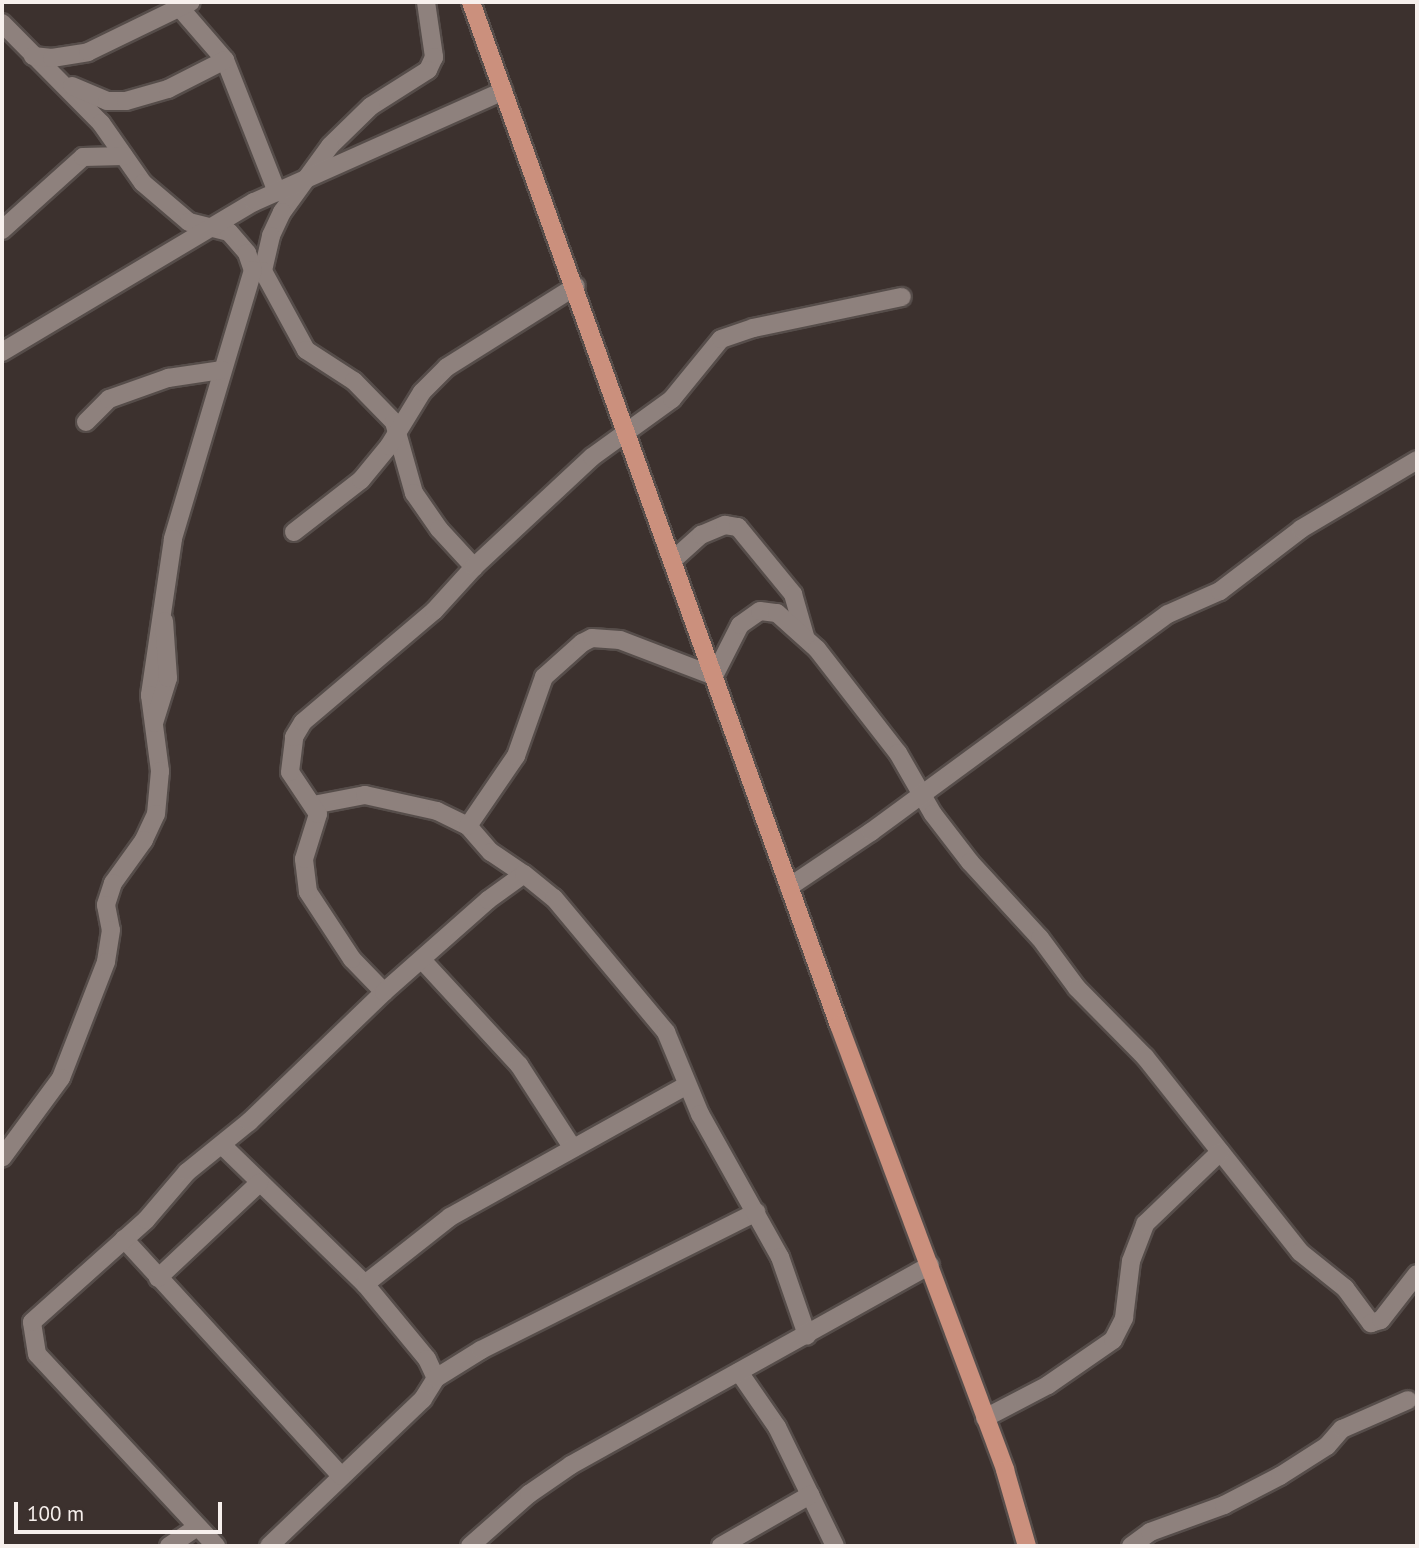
<!DOCTYPE html>
<html>
<head>
<meta charset="utf-8">
<style>
	body { margin:0 }
	#map { position:relative; width:1419px; height:1548px; overflow:hidden; background:#3c312e; font-family:"PT Sans",sans-serif }
	div>[style] { position:absolute }
	.roads { filter:drop-shadow(2px 0 #564d4a) drop-shadow(-2px 0 #564d4a) drop-shadow(0 2px #564d4a) drop-shadow(0 -2px #564d4a) }
	.minor>* { height:18px; margin:-9px; padding:0 9px; transform-origin:9px; border-radius:9px; background:#8e817d }
	.major>* { height:18px; margin:-9px; padding:0 9px; transform-origin:9px; border-radius:9px; background:#cb907d }
	span { translate:-50% -50%; white-space:nowrap; text-align:center; line-height:1.15; -webkit-text-stroke:6px #3c312e; paint-order:stroke }
	.frame { position:absolute; inset:0; border:4px solid #f7f0ed; pointer-events:none }
	.scale { position:absolute; left:14px; top:1502px; width:208px; height:32px; box-sizing:border-box; border:4px solid #f7f0ed; border-top:0; padding-left:9px; font-size:21px; line-height:24px; white-space:nowrap; color:#f7f0ed; -webkit-text-stroke:5px #3c312e; paint-order:stroke }
</style>
</head>
<body>
<div id="map">
	<div class="roads">
		<div class="minor">
			<i style="left:426px;top:2px;width:56px;rotate:81.7deg"></i>
			<i style="left:434px;top:57px;width:14px;rotate:115deg"></i>
			<i style="left:428px;top:70px;width:67px;rotate:147.7deg"></i>
			<i style="left:371px;top:106px;width:57px;rotate:135.7deg"></i>
			<i style="left:330px;top:146px;width:82px;rotate:126deg"></i>
			<i style="left:282px;top:212px;width:26px;rotate:115deg"></i>
			<i style="left:271px;top:236px;width:36px;rotate:103deg"></i>
			<i style="left:263px;top:271px;width:90px;rotate:61.4deg"></i>
			<i style="left:306px;top:350px;width:57px;rotate:32.9deg"></i>
			<i style="left:354px;top:381px;width:57px;rotate:45.7deg"></i>
			<i style="left:394px;top:422px;width:74px;rotate:74.3deg"></i>
			<i style="left:414px;top:493px;width:44px;rotate:55.2deg"></i>
			<i style="left:439px;top:529px;width:52px;rotate:47.4deg"></i>
			<i style="left:180px;top:8px;width:69px;rotate:49.1deg"></i>
			<i style="left:225px;top:60px;width:142px;rotate:68.5deg"></i>
			<i style="left:2px;top:23px;width:141px;rotate:45.3deg"></i>
			<i style="left:101px;top:123px;width:73px;rotate:55deg"></i>
			<i style="left:143px;top:183px;width:60px;rotate:40.3deg"></i>
			<i style="left:189px;top:222px;width:41px;rotate:14deg"></i>
			<i style="left:229px;top:232px;width:28px;rotate:49deg"></i>
			<i style="left:247px;top:253px;width:18px;rotate:71deg"></i>
			<i style="left:253px;top:270px;width:281px;rotate:106.6deg"></i>
			<i style="left:173px;top:539px;width:158px;rotate:98.4deg"></i>
			<i style="left:150px;top:695px;width:77px;rotate:82.5deg"></i>
			<i style="left:160px;top:771px;width:43px;rotate:95.3deg"></i>
			<i style="left:156px;top:814px;width:29px;rotate:115deg"></i>
			<i style="left:144px;top:840px;width:53px;rotate:125.8deg"></i>
			<i style="left:113px;top:883px;width:23px;rotate:108deg"></i>
			<i style="left:106px;top:905px;width:25px;rotate:79deg"></i>
			<i style="left:111px;top:930px;width:32px;rotate:99deg"></i>
			<i style="left:106px;top:962px;width:124px;rotate:111.2deg"></i>
			<i style="left:61px;top:1078px;width:99px;rotate:126.4deg"></i>
			<i style="left:33px;top:56px;width:19px;rotate:6deg"></i>
			<i style="left:52px;top:58px;width:36px;rotate:-9deg"></i>
			<i style="left:88px;top:52px;width:114px;rotate:-25.9deg"></i>
			<i style="left:72px;top:86px;width:38px;rotate:23deg"></i>
			<i style="left:107px;top:101px;width:19px"></i>
			<i style="left:126px;top:101px;width:44px;rotate:-15.9deg"></i>
			<i style="left:168px;top:89px;width:64px;rotate:-27deg"></i>
			<i style="left:2px;top:230px;width:109px;rotate:-42deg"></i>
			<i style="left:83px;top:157px;width:41px;rotate:-1.4deg"></i>
			<i style="left:2px;top:352px;width:293px;rotate:-30.8deg"></i>
			<i style="left:254px;top:202px;width:273px;rotate:-24deg"></i>
			<i style="left:86px;top:422px;width:33px;rotate:-45deg"></i>
			<i style="left:109px;top:399px;width:63px;rotate:-19.6deg"></i>
			<i style="left:168px;top:378px;width:55px;rotate:-8.4deg"></i>
			<i style="left:294px;top:532px;width:85px;rotate:-37.8deg"></i>
			<i style="left:361px;top:480px;width:44px;rotate:-50.5deg"></i>
			<i style="left:389px;top:446px;width:63px;rotate:-58.6deg"></i>
			<i style="left:422px;top:392px;width:35px;rotate:-45deg"></i>
			<i style="left:447px;top:367px;width:152px;rotate:-32.1deg"></i>
			<i style="left:673px;top:560px;width:38px;rotate:-42deg"></i>
			<i style="left:701px;top:535px;width:26px;rotate:-23deg"></i>
			<i style="left:725px;top:525px;width:13px;rotate:9deg"></i>
			<i style="left:738px;top:527px;width:87px;rotate:50.6deg"></i>
			<i style="left:793px;top:594px;width:44px;rotate:74.1deg"></i>
			<i style="left:154px;top:723px;width:47px;rotate:-72.7deg"></i>
			<i style="left:168px;top:678px;width:57px;rotate:-94deg"></i>
			<i style="left:313px;top:805px;width:53px;rotate:-10.9deg"></i>
			<i style="left:365px;top:795px;width:74px;rotate:12.5deg"></i>
			<i style="left:437px;top:811px;width:34px;rotate:26deg"></i>
			<i style="left:468px;top:826px;width:35px;rotate:49deg"></i>
			<i style="left:491px;top:852px;width:40px;rotate:34deg"></i>
			<i style="left:468px;top:826px;width:85px;rotate:-55.6deg"></i>
			<i style="left:516px;top:756px;width:84px;rotate:-70.5deg"></i>
			<i style="left:544px;top:677px;width:51px;rotate:-41.8deg"></i>
			<i style="left:582px;top:643px;width:11px;rotate:-27deg"></i>
			<i style="left:592px;top:638px;width:28px;rotate:4deg"></i>
			<i style="left:620px;top:640px;width:101px;rotate:21deg"></i>
			<i style="left:714px;top:676px;width:57px;rotate:-63deg"></i>
			<i style="left:740px;top:625px;width:24px;rotate:-35deg"></i>
			<i style="left:760px;top:611px;width:17px;rotate:7deg"></i>
			<i style="left:777px;top:613px;width:54px;rotate:42deg"></i>
			<i style="left:817px;top:649px;width:132px;rotate:52.1deg"></i>
			<i style="left:898px;top:753px;width:70px;rotate:60.2deg"></i>
			<i style="left:933px;top:814px;width:61px;rotate:52.4deg"></i>
			<i style="left:970px;top:862px;width:103px;rotate:47.4deg"></i>
			<i style="left:1040px;top:938px;width:62px;rotate:53.5deg"></i>
			<i style="left:1077px;top:988px;width:97px;rotate:45.4deg"></i>
			<i style="left:1145px;top:1057px;width:249px;rotate:51.5deg"></i>
			<i style="left:1300px;top:1252px;width:58px;rotate:38.7deg"></i>
			<i style="left:1345px;top:1288px;width:44px;rotate:53.4deg"></i>
			<i style="left:1371px;top:1323px;width:10px;rotate:-17deg"></i>
			<i style="left:1381px;top:1320px;width:58px;rotate:-52deg"></i>
			<i style="left:789px;top:887px;width:99px;rotate:-33.9deg"></i>
			<i style="left:871px;top:832px;width:368px;rotate:-36.3deg"></i>
			<i style="left:1168px;top:614px;width:57px;rotate:-23.9deg"></i>
			<i style="left:1220px;top:591px;width:102px;rotate:-37.4deg"></i>
			<i style="left:1301px;top:529px;width:135px;rotate:-30.7deg"></i>
			<i style="left:423px;top:961px;width:142px;rotate:47.3deg"></i>
			<i style="left:519px;top:1065px;width:98px;rotate:57.1deg"></i>
			<i style="left:384px;top:992px;width:46px;rotate:-134.1deg"></i>
			<i style="left:352px;top:959px;width:80px;rotate:-123.3deg"></i>
			<i style="left:308px;top:892px;width:33px;rotate:-97deg"></i>
			<i style="left:304px;top:859px;width:47px;rotate:-72.7deg"></i>
			<i style="left:318px;top:814px;width:50px;rotate:-123.7deg"></i>
			<i style="left:290px;top:772px;width:35px;rotate:-83deg"></i>
			<i style="left:294px;top:737px;width:17px;rotate:-59deg"></i>
			<i style="left:303px;top:722px;width:172px;rotate:-40.3deg"></i>
			<i style="left:434px;top:611px;width:59px;rotate:-47.7deg"></i>
			<i style="left:474px;top:567px;width:161px;rotate:-43deg"></i>
			<i style="left:592px;top:457px;width:99px;rotate:-35.9deg"></i>
			<i style="left:672px;top:399px;width:77px;rotate:-50.8deg"></i>
			<i style="left:721px;top:339px;width:34px;rotate:-19deg"></i>
			<i style="left:753px;top:328px;width:152px;rotate:-11.8deg"></i>
			<i style="left:222px;top:1145px;width:199px;rotate:44.2deg"></i>
			<i style="left:365px;top:1284px;width:97px;rotate:50.4deg"></i>
			<i style="left:427px;top:1359px;width:21px;rotate:65deg"></i>
			<i style="left:436px;top:1378px;width:25px;rotate:122deg"></i>
			<i style="left:423px;top:1399px;width:213px;rotate:136.3deg"></i>
			<i style="left:124px;top:1239px;width:321px;rotate:47.5deg"></i>
			<i style="left:158px;top:1278px;width:139px;rotate:-43.2deg"></i>
			<i style="left:365px;top:1284px;width:108px;rotate:-38.2deg"></i>
			<i style="left:450px;top:1217px;width:271px;rotate:-29.1deg"></i>
			<i style="left:739px;top:1372px;width:67px;rotate:55.4deg"></i>
			<i style="left:777px;top:1427px;width:132px;rotate:64deg"></i>
			<i style="left:436px;top:1378px;width:53px;rotate:-31.9deg"></i>
			<i style="left:481px;top:1350px;width:308px;rotate:-26.6deg"></i>
			<i style="left:985px;top:1418px;width:71px;rotate:-27.6deg"></i>
			<i style="left:1048px;top:1385px;width:79px;rotate:-34.7deg"></i>
			<i style="left:1113px;top:1340px;width:25px;rotate:-63deg"></i>
			<i style="left:1124px;top:1318px;width:57px;rotate:-83deg"></i>
			<i style="left:1131px;top:1261px;width:40px;rotate:-69deg"></i>
			<i style="left:1145px;top:1224px;width:104px;rotate:-43.8deg"></i>
			<i style="left:169px;top:1546px;width:32px;rotate:-34deg"></i>
			<i style="left:216px;top:1546px;width:262px;rotate:-133deg"></i>
			<i style="left:37px;top:1354px;width:32px;rotate:-99deg"></i>
			<i style="left:32px;top:1322px;width:153px;rotate:-41.8deg"></i>
			<i style="left:146px;top:1220px;width:63px;rotate:-49.5deg"></i>
			<i style="left:187px;top:1172px;width:80px;rotate:-38.9deg"></i>
			<i style="left:249px;top:1122px;width:187px;rotate:-43.9deg"></i>
			<i style="left:384px;top:992px;width:139px;rotate:-41.5deg"></i>
			<i style="left:488px;top:900px;width:44px;rotate:-35.8deg"></i>
			<i style="left:524px;top:874px;width:38px;rotate:39deg"></i>
			<i style="left:554px;top:898px;width:175px;rotate:50.1deg"></i>
			<i style="left:666px;top:1032px;width:89px;rotate:67.5deg"></i>
			<i style="left:700px;top:1114px;width:164px;rotate:60.8deg"></i>
			<i style="left:780px;top:1257px;width:83px;rotate:70.9deg"></i>
			<i style="left:470px;top:1546px;width:79px;rotate:-41.4deg"></i>
			<i style="left:529px;top:1494px;width:51px;rotate:-34.6deg"></i>
			<i style="left:571px;top:1465px;width:411px;rotate:-29.1deg"></i>
			<i style="left:721px;top:1546px;width:103px;rotate:-29.8deg"></i>
			<i style="left:1131px;top:1546px;width:24px;rotate:-36deg"></i>
			<i style="left:1150px;top:1532px;width:79px;rotate:-20deg"></i>
			<i style="left:1224px;top:1505px;width:63px;rotate:-27.4deg"></i>
			<i style="left:1280px;top:1476px;width:56px;rotate:-32.6deg"></i>
			<i style="left:1327px;top:1446px;width:23px;rotate:-49deg"></i>
			<i style="left:1342px;top:1429px;width:72px;rotate:-23.7deg"></i>
		</div>
		<div class="major">
			<i style="left:471px;top:2px;width:1087px;rotate:70.22deg"></i>
			<i style="left:839px;top:1025px;width:475px;rotate:69.5deg"></i>
			<i style="left:1005px;top:1470px;width:79px;rotate:73.9deg"></i>
		</div>
	</div>
	<div class="frame"></div>
	<div class="scale">100 m</div>
</div>
</body>
</html>
